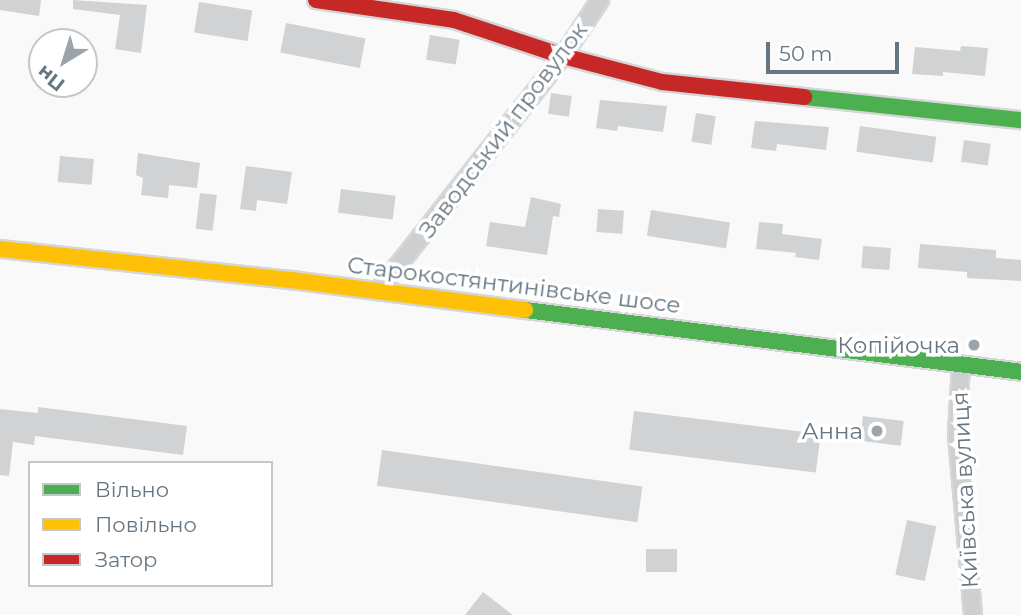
<!DOCTYPE html>
<html>
<head>
<meta charset="utf-8">
<style>
	body { margin:0 }
	#map { position:relative; width:1021px; height:615px; overflow:hidden; background:#f9f9f9; font-family:Montserrat,sans-serif }
	div>[style] { position:absolute }
	.building>* { inset:0; background:#d0d2d3; transform-origin:0 0 }
	.roads { filter:drop-shadow(2px 0 #d5d6d7) drop-shadow(-2px 0 #d5d6d7) drop-shadow(0 2px #d5d6d7) drop-shadow(0 -2px #d5d6d7) }
	.street>* { height:16px; margin:-8px; padding:0 8px; transform-origin:8px; border-radius:8px; background:#cecfd0 }
	.fast>* { height:16px; margin:-8px; padding:0 8px; transform-origin:8px; border-radius:8px; background:#4caf50 }
	.slow>* { height:16px; margin:-8px; padding:0 8px; transform-origin:8px; border-radius:8px; background:#ffc107 }
	.jam>* { height:16px; margin:-8px; padding:0 8px; transform-origin:8px; border-radius:8px; background:#c62828 }
	.dots>* { width:19px; height:19px; translate:-50% -50%; box-sizing:border-box; border:4px solid #fff; border-radius:50% }
	span { translate:-50% -50%; white-space:nowrap; text-align:center; line-height:1.15; -webkit-text-stroke:7px #fff; paint-order:stroke }
	.street-label { font-size:23px; color:#657683 }
	.poi-label { font-size:23px; color:#657683 }
	.right { translate:-100% -50%; text-align:right }
	.legend { position:absolute; left:28px; top:461px; width:245px; height:126px; box-sizing:border-box; background:#fff; border:2px solid #c1c8cd; margin:0; padding:9px 12px; list-style:none; font-size:21px; color:#657683 }
	.legend li { display:flex; align-items:center; gap:14px; height:35px }
	.legend b { width:35px; border:2px solid #c1c8cd }
	.north { position:absolute; left:28px; top:28px; width:70px; height:70px; box-sizing:border-box; background:#fff; border:2px solid #c1c8cd; border-radius:50%; rotate:218deg; font-size:19px; font-weight:700; line-height:28px; text-align:center; color:#657683 }
	.north::after { content:''; display:block; margin:auto; width:24px; height:32px; background:#99a4ac; clip-path:polygon(50% 0,100% 100%,50% 72%,0 100%) }
	.scale { position:absolute; left:766px; top:42px; width:133px; height:32px; box-sizing:border-box; border:4px solid #657683; border-top:0; padding-left:9px; font-size:21px; line-height:24px; white-space:nowrap; color:#657683; -webkit-text-stroke:5px #fff; paint-order:stroke }
</style>
</head>
<body>
<div id="map">
	<div class="building">
		<i style="clip-path:polygon(0 0,41px 0,39px 16px,0 10px)"></i>
		<i style="clip-path:polygon(73px 0,147px 5px,141px 53px,115px 49px,120px 15px,73px 9px)"></i>
		<i style="left:199px;top:2px;width:54px;height:31px;rotate:9deg"></i>
		<i style="left:286px;top:23px;width:81px;height:30px;rotate:11deg"></i>
		<i style="left:430px;top:35px;width:30px;height:25px;rotate:9deg"></i>
		<i style="clip-path:polygon(961px 46px,988px 48px,985px 76px,943px 72px,943px 76px,912px 74px,915px 47px,960px 51px)"></i>
		<i style="left:551px;top:93px;width:21px;height:21px;rotate:8deg"></i>
		<i style="clip-path:polygon(600px 100px,667px 106px,663px 132px,618px 126px,617px 131px,596px 128px)"></i>
		<i style="left:696px;top:113px;width:20px;height:29px;rotate:9deg"></i>
		<i style="clip-path:polygon(755px 121px,829px 127px,826px 150px,777px 144px,776px 151px,751px 148px)"></i>
		<i style="left:860px;top:126px;width:77px;height:26px;rotate:8deg"></i>
		<i style="left:964px;top:140px;width:27px;height:22px;rotate:8deg"></i>
		<i style="clip-path:polygon(138px 153px,200px 163px,197px 188px,169px 185px,168px 198px,141px 195px,143px 178px,136px 175px)"></i>
		<i style="left:60px;top:156px;width:34px;height:26px;rotate:5deg"></i>
		<i style="clip-path:polygon(246px 166px,292px 172px,287px 204px,257px 200px,256px 211px,240px 209px)"></i>
		<i style="left:341px;top:189px;width:55px;height:24px;rotate:7deg"></i>
		<i style="left:200px;top:193px;width:17px;height:36px;rotate:7deg"></i>
		<i style="clip-path:polygon(531px 197px,561px 204px,559px 217px,553px 216px,547px 255px,486px 246px,490px 222px,525px 227px)"></i>
		<i style="left:598px;top:209px;width:26px;height:23px;rotate:4deg"></i>
		<i style="left:651px;top:210px;width:80px;height:26px;rotate:9deg"></i>
		<i style="clip-path:polygon(759px 222px,783px 224px,782px 234px,822px 239px,819px 260px,795px 257px,796px 253px,756px 249px)"></i>
		<i style="clip-path:polygon(920px 244px,996px 250px,996px 258px,1021px 260px,1021px 281px,967px 278px,967px 272px,918px 268px)"></i>
		<i style="left:863px;top:246px;width:28px;height:22px;rotate:4deg"></i>
		<i style="clip-path:polygon(38px 407px,187px 426px,183px 455px,35px 436px,34px 445px,13px 442px,9px 476px,0 475px,0 409px,38px 413px)"></i>
		<i style="left:634px;top:411px;width:188px;height:39px;rotate:7deg"></i>
		<i style="left:863px;top:416px;width:41px;height:25px;rotate:7deg"></i>
		<i style="left:382px;top:450px;width:263px;height:36px;rotate:8deg"></i>
		<i style="left:907px;top:520px;width:30px;height:56px;rotate:12deg"></i>
		<i style="left:677px;top:549px;width:23px;height:31px;rotate:90deg"></i>
		<i style="clip-path:polygon(483px 592px,513px 615px,465px 615px)"></i>
	</div>
	<div class="roads">
		<div class="street">
			<i style="left:378px;top:291px;width:299px;rotate:-51.8deg"></i>
			<i style="left:563px;top:56px;width:67px;rotate:-56.5deg"></i>
			<i style="left:961px;top:365px;width:70px;rotate:93.3deg"></i>
			<i style="left:957px;top:435px;width:181px;rotate:84.9deg"></i>
		</div>
		<div class="fast">
			<i style="left:804px;top:97px;width:218px;rotate:6.1deg"></i>
			<i style="left:525px;top:310px;width:500px;rotate:7.1deg"></i>
		</div>
		<div class="slow">
			<i style="left:0;top:249px;width:293px;rotate:6.1deg"></i>
			<i style="left:291px;top:280px;width:236px;rotate:7.3deg"></i>
		</div>
		<div class="jam">
			<i style="left:316px;top:0;width:139px;rotate:8.2deg"></i>
			<i style="left:454px;top:20px;width:115px;rotate:18.3deg"></i>
			<i style="left:563px;top:56px;width:102px;rotate:14.7deg"></i>
			<i style="left:662px;top:82px;width:143px;rotate:6deg"></i>
		</div>
	</div>
	<div class="dots">
		<i style="left:974px;top:345px;background:#99a4ac"></i>
		<i style="left:877px;top:431px;background:#99a4ac"></i>
	</div>
	<div class="street-label">
		<span style="left:503px;top:130px;rotate:-53deg">Заводський провулок</span>
		<span style="left:514px;top:285px;rotate:7deg">Старокостянтинівське шосе</span>
		<span style="left:965px;top:490px;rotate:-93deg">Київська вулиця</span>
	</div>
	<div class="poi-label">
		<span class="right" style="left:960px;top:345px">Копійочка</span>
		<span class="right" style="left:863px;top:431px">Анна</span>
	</div>
	<ul class="legend">
	<li><b style="height:9px;background:#4caf50"></b>Вільно</li>
	<li><b style="height:9px;background:#ffc107"></b>Повільно</li>
	<li><b style="height:9px;background:#c62828"></b>Затор</li>
	</ul>
	<div class="north">Пн</div>
	<div class="scale">50 m</div>
</div>
</body>
</html>
